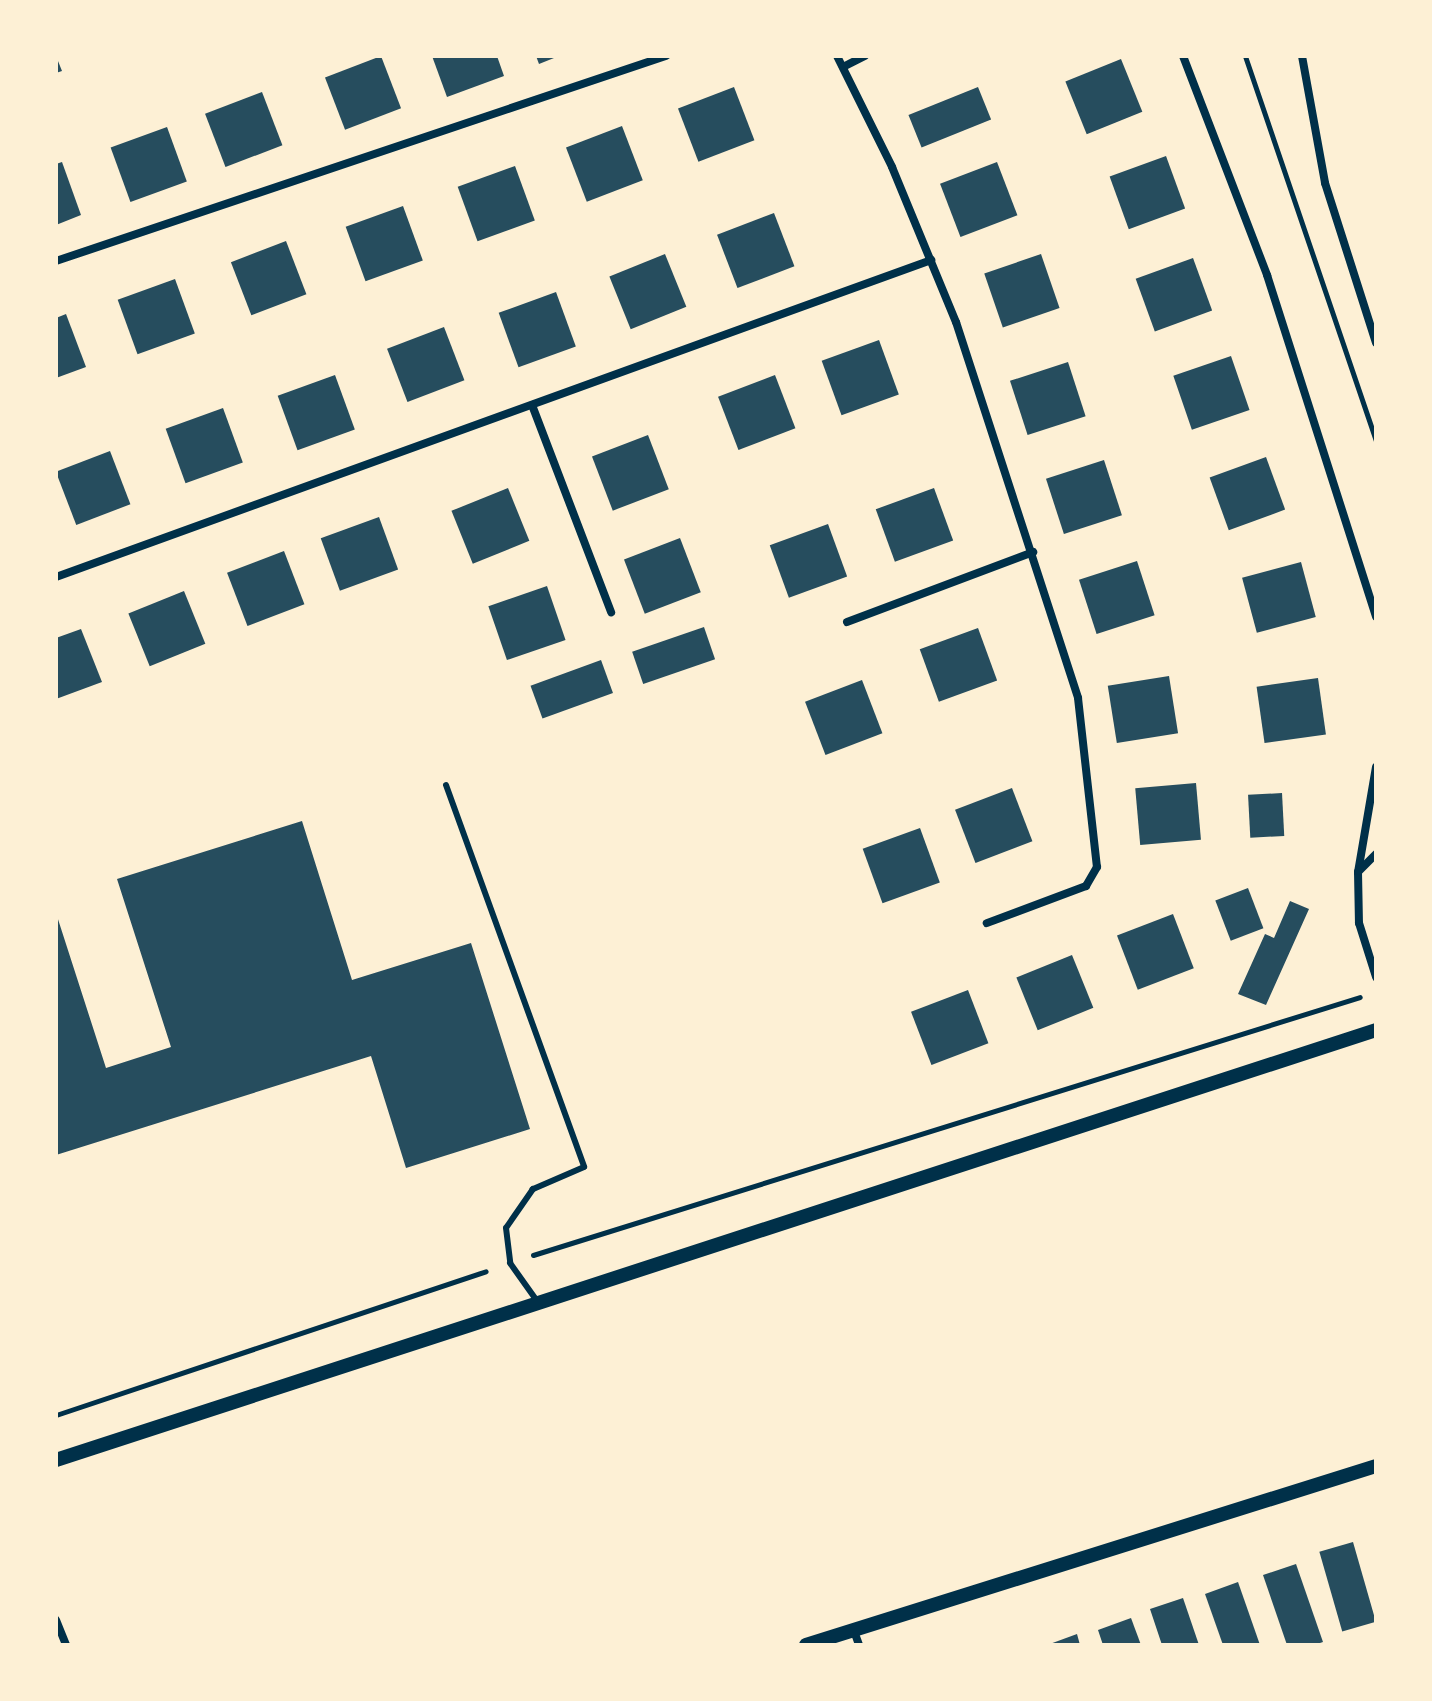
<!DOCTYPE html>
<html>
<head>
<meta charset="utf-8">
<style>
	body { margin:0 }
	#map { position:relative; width:1432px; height:1701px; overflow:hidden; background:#fdf0d5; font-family:"Open Sans",sans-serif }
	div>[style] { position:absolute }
	.building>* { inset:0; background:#264d5e; transform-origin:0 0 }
	.path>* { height:5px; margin:-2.5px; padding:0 2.5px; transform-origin:2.5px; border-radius:2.5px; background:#003049 }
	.service>* { height:6px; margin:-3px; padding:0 3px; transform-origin:3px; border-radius:3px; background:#003049 }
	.minor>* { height:8px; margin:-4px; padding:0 4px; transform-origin:4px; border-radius:4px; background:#003049 }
	.tertiary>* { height:14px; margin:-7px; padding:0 7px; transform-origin:7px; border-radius:7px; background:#003049 }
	span { translate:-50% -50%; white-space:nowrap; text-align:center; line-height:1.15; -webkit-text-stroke:6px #fdf0d5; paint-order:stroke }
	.frame { position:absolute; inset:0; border:58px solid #fdf0d5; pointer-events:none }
</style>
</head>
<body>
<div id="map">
	<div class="building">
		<i style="clip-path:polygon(56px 56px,62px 71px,56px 73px)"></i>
		<i style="left:381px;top:56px;width:56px;height:60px;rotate:69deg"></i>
		<i style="clip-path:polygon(432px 56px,497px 56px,504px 76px,447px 97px)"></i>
		<i style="clip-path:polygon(536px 56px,559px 56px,539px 64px)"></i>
		<i style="left:1121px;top:59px;width:57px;height:60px;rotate:68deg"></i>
		<i style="left:734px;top:87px;width:57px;height:60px;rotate:69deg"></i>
		<i style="left:978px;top:87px;width:35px;height:75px;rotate:68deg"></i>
		<i style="left:262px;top:92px;width:57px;height:61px;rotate:69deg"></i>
		<i style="left:622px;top:126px;width:58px;height:60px;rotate:69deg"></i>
		<i style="left:167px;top:127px;width:58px;height:60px;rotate:70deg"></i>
		<i style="left:1166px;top:156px;width:56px;height:60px;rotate:70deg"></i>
		<i style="clip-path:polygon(62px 162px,81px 215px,56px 225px,56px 164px)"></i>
		<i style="left:997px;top:162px;width:57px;height:61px;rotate:69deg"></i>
		<i style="left:515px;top:166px;width:58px;height:61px;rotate:70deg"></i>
		<i style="left:403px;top:206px;width:58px;height:61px;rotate:70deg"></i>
		<i style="left:774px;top:213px;width:57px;height:61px;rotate:69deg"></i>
		<i style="left:286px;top:241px;width:57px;height:59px;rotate:69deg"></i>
		<i style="left:665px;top:254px;width:57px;height:60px;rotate:68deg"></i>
		<i style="left:1041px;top:254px;width:57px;height:60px;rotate:71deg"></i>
		<i style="left:1193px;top:258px;width:56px;height:61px;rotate:70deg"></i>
		<i style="left:175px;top:279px;width:58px;height:61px;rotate:70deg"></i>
		<i style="left:556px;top:292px;width:58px;height:61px;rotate:70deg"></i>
		<i style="clip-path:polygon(66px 314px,86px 367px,56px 378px,56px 318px)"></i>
		<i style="left:444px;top:327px;width:57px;height:61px;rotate:69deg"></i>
		<i style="left:879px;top:340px;width:58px;height:61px;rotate:70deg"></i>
		<i style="left:1231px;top:356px;width:57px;height:61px;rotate:71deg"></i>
		<i style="left:1068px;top:362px;width:57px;height:61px;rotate:72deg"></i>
		<i style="left:335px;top:375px;width:58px;height:61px;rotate:70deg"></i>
		<i style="left:775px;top:375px;width:57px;height:61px;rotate:69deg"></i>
		<i style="left:223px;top:408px;width:58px;height:61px;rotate:70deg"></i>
		<i style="left:648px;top:435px;width:58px;height:60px;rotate:69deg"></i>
		<i style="left:110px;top:451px;width:57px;height:58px;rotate:69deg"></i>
		<i style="left:1266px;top:457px;width:56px;height:60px;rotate:70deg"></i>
		<i style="left:1104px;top:460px;width:58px;height:61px;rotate:72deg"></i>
		<i style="left:508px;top:488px;width:57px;height:61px;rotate:68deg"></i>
		<i style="left:934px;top:488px;width:56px;height:62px;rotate:70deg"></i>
		<i style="left:379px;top:517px;width:56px;height:62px;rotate:70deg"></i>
		<i style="left:828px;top:524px;width:56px;height:62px;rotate:70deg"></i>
		<i style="left:680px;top:538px;width:58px;height:60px;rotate:69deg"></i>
		<i style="left:284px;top:551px;width:57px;height:61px;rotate:69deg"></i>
		<i style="left:1137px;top:561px;width:57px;height:61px;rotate:72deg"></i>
		<i style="left:1301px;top:562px;width:57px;height:61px;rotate:75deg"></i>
		<i style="left:547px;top:586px;width:57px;height:62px;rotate:71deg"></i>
		<i style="left:184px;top:591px;width:57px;height:60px;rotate:68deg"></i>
		<i style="left:704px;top:627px;width:34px;height:76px;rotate:71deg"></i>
		<i style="left:978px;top:628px;width:56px;height:62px;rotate:70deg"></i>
		<i style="clip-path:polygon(81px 629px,102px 682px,56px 699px,56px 638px)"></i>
		<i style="left:601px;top:660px;width:35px;height:75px;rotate:70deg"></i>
		<i style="left:1169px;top:676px;width:58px;height:62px;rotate:81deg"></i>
		<i style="left:1318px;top:678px;width:57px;height:62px;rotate:82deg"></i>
		<i style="left:862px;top:680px;width:57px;height:61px;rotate:69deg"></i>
		<i style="left:1196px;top:783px;width:57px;height:61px;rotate:85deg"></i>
		<i style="left:1012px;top:788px;width:57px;height:61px;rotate:69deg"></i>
		<i style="left:1282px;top:793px;width:43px;height:34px;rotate:87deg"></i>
		<i style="clip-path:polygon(302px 821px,352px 980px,471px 943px,530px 1129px,406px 1168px,371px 1056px,56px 1155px,56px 913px,106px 1068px,171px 1047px,117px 879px)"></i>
		<i style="left:920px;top:828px;width:58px;height:61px;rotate:70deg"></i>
		<i style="left:1248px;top:888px;width:43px;height:35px;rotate:69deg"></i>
		<i style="clip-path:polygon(1290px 901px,1309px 909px,1266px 1005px,1238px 994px,1265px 934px,1274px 938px)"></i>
		<i style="left:1173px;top:914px;width:58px;height:60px;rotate:69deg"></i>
		<i style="left:1072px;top:955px;width:57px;height:60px;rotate:68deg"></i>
		<i style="left:968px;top:990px;width:57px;height:61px;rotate:69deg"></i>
		<i style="left:1353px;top:1542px;width:83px;height:35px;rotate:74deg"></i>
		<i style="clip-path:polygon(1296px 1564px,1323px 1642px,1314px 1645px,1287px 1645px,1263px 1575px)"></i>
		<i style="clip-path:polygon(1238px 1582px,1260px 1645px,1223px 1645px,1205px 1594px)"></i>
		<i style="clip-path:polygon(1183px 1598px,1199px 1645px,1162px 1645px,1150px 1609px)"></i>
		<i style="clip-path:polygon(1131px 1618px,1141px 1645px,1103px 1645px,1098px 1630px)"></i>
		<i style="clip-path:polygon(1077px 1634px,1080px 1645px,1047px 1645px)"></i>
	</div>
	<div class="path">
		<i style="left:1245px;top:56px;width:406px;rotate:71.2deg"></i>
		<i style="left:533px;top:1255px;width:866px;rotate:-17.33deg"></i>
		<i style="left:56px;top:1415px;width:453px;rotate:-18.5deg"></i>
	</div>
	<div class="service">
		<i style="left:446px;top:785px;width:406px;rotate:70.1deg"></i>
		<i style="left:584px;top:1167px;width:56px;rotate:156.7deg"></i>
		<i style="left:533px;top:1189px;width:47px;rotate:124.7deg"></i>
		<i style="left:506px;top:1228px;width:35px;rotate:83deg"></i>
		<i style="left:510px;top:1263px;width:47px;rotate:54.6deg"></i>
	</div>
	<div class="minor">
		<i style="left:837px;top:56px;width:124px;rotate:63.6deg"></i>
		<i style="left:892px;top:167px;width:168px;rotate:67.6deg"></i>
		<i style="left:956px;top:322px;width:395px;rotate:72deg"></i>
		<i style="left:1078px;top:698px;width:170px;rotate:83.6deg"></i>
		<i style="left:1097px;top:867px;width:22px;rotate:120deg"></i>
		<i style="left:1086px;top:886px;width:106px;rotate:159.5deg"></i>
		<i style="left:1183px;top:56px;width:235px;rotate:69deg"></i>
		<i style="left:1267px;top:275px;width:359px;rotate:72.3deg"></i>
		<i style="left:1302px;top:56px;width:129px;rotate:79.7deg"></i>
		<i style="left:1325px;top:183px;width:168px;rotate:72.3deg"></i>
		<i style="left:843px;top:67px;width:25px;rotate:-27deg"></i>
		<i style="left:56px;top:261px;width:644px;rotate:-18.58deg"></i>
		<i style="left:532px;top:405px;width:222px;rotate:69.1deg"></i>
		<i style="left:56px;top:577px;width:931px;rotate:-19.91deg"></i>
		<i style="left:847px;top:622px;width:199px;rotate:-20.6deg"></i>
		<i style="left:1376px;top:767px;width:107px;rotate:99.7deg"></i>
		<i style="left:1358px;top:872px;width:51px;rotate:88.9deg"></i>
		<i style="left:1359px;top:923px;width:57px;rotate:72.5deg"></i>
		<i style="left:1359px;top:871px;width:24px;rotate:-45deg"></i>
		<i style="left:56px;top:1620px;width:27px;rotate:68deg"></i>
		<i style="left:854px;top:1631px;width:15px;rotate:70deg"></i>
	</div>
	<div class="tertiary">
		<i style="left:56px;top:1460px;width:1388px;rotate:-18.04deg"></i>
		<i style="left:806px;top:1645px;width:597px;rotate:-17.43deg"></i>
	</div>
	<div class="frame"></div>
</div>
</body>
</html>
